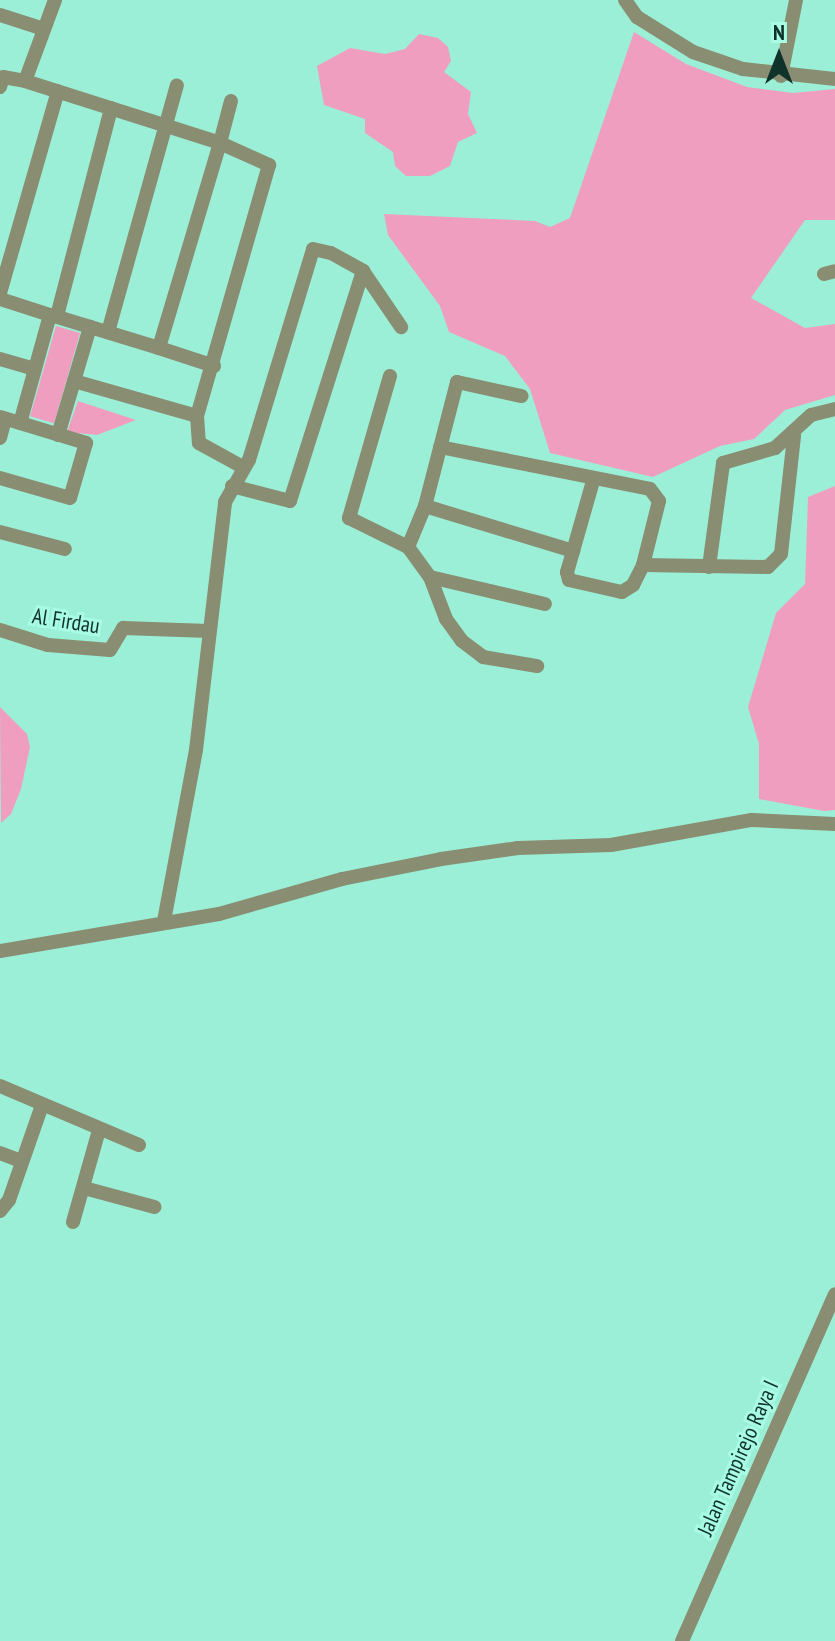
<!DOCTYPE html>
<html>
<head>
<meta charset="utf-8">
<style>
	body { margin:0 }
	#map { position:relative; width:835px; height:1641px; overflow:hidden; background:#9cefd7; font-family:"PT Sans Narrow",sans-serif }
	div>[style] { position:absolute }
	.green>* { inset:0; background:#f09ebf; transform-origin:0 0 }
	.street>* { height:14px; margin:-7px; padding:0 7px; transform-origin:7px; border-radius:7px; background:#898d71 }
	span { translate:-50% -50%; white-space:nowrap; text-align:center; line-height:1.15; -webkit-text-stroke:6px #a9fce4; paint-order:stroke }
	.street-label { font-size:22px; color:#0f322a }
	.north { position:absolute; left:739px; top:16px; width:80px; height:80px; -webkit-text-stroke:6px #a9fce4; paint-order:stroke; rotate:0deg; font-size:22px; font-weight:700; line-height:32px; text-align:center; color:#0f322a }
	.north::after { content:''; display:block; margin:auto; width:28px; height:36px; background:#0f322a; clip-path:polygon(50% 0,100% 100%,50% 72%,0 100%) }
</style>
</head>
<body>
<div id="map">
	<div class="green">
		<i style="clip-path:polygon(634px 32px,686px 64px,747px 87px,793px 93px,835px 89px,835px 220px,805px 220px,751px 298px,805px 328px,835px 324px,835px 395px,785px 410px,754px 439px,720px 446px,653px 477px,550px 453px,530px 389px,505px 356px,449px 332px,440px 306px,388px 235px,384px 214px,535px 221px,550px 227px,570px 218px)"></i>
		<i style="clip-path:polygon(419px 34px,438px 38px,448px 47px,451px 61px,444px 72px,471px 92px,468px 114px,477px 133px,458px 142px,450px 166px,430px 176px,406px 176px,395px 166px,393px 152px,365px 133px,365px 119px,324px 105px,317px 66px,350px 48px,385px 54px,405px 49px)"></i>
		<i style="left:56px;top:326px;width:25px;height:94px;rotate:16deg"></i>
		<i style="clip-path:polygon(78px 401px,136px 420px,97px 435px,67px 432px)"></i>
		<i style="clip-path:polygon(835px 486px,835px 810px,824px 811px,759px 799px,759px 744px,748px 707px,776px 613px,805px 584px,808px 497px)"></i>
		<i style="clip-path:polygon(0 707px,27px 734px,30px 747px,21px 789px,11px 814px,1px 823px)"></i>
	</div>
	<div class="street">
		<i style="left:55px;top:0;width:86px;rotate:110.3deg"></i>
		<i style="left:25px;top:81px;width:205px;rotate:17.6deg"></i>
		<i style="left:220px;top:143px;width:214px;rotate:106.6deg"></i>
		<i style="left:159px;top:348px;width:58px;rotate:18.1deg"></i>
		<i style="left:625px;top:0;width:21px;rotate:55deg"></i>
		<i style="left:637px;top:17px;width:66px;rotate:32deg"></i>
		<i style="left:693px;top:52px;width:53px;rotate:18.8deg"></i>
		<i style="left:743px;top:69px;width:93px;rotate:6.2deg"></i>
		<i style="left:0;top:15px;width:46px;rotate:17.7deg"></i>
		<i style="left:781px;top:76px;width:77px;rotate:-78.8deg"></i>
		<i style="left:0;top:87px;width:10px;rotate:-73deg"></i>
		<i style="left:3px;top:77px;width:22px;rotate:10deg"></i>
		<i style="left:231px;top:101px;width:43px;rotate:104.7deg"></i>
		<i style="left:220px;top:143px;width:54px;rotate:24.2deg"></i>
		<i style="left:269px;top:165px;width:261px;rotate:106deg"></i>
		<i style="left:197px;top:416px;width:27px;rotate:86deg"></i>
		<i style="left:199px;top:443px;width:48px;rotate:28.7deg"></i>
		<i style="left:824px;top:274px;width:11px;rotate:-15deg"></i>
		<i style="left:0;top:293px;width:210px;rotate:-74deg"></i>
		<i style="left:0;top:299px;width:52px;rotate:17.7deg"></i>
		<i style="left:50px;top:315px;width:112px;rotate:105.5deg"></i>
		<i style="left:51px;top:315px;width:113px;rotate:17deg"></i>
		<i style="left:57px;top:316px;width:215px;rotate:-75.4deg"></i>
		<i style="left:108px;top:332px;width:256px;rotate:-74.4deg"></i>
		<i style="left:0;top:359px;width:36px;rotate:16deg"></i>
		<i style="left:390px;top:376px;width:148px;rotate:106.1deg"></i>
		<i style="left:349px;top:518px;width:66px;rotate:26.2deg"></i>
		<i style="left:408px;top:547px;width:37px;rotate:54deg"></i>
		<i style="left:430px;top:577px;width:45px;rotate:69.1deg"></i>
		<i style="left:446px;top:619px;width:27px;rotate:54deg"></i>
		<i style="left:462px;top:641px;width:26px;rotate:37deg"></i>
		<i style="left:483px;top:657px;width:55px;rotate:9.5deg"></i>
		<i style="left:74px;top:381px;width:128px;rotate:15.9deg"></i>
		<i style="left:0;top:417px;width:90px;rotate:16.8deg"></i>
		<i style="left:86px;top:443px;width:57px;rotate:106.2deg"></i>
		<i style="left:70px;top:498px;width:73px;rotate:-164.1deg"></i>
		<i style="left:58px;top:435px;width:113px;rotate:-73.5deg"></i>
		<i style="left:0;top:438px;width:20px;rotate:-75deg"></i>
		<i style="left:440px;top:447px;width:214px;rotate:11.3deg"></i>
		<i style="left:650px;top:489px;width:15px;rotate:53deg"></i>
		<i style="left:659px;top:501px;width:66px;rotate:104deg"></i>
		<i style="left:593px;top:481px;width:95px;rotate:105.9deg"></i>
		<i style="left:567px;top:572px;width:8px;rotate:76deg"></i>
		<i style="left:569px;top:580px;width:54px;rotate:12.8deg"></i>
		<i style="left:622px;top:592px;width:13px;rotate:-32deg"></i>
		<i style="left:633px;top:585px;width:22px;rotate:-63deg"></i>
		<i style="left:643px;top:565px;width:125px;rotate:0.9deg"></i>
		<i style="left:768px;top:567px;width:18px;rotate:-45deg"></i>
		<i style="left:781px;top:554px;width:119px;rotate:-83.7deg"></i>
		<i style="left:232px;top:486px;width:60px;rotate:14.5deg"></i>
		<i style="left:290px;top:501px;width:241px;rotate:-72.4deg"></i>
		<i style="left:425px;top:506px;width:155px;rotate:16.9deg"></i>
		<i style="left:0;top:532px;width:67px;rotate:14.7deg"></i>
		<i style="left:408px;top:547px;width:44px;rotate:-67.5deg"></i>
		<i style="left:425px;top:506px;width:128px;rotate:-75.5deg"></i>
		<i style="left:457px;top:382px;width:66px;rotate:12.3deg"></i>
		<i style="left:709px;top:567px;width:105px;rotate:-82.3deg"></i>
		<i style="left:723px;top:463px;width:54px;rotate:-16.1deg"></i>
		<i style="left:775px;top:448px;width:49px;rotate:-42.5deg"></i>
		<i style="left:811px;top:415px;width:25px;rotate:-14deg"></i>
		<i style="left:430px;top:577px;width:118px;rotate:13.2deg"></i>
		<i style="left:0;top:630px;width:50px;rotate:17.4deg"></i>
		<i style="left:48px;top:645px;width:62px;rotate:4.6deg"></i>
		<i style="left:110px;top:650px;width:26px;rotate:-59deg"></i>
		<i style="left:123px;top:628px;width:86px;rotate:2deg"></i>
		<i style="left:164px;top:921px;width:174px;rotate:-79.4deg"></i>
		<i style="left:196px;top:750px;width:250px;rotate:-83.3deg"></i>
		<i style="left:225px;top:502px;width:48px;rotate:-60.3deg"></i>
		<i style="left:249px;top:460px;width:220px;rotate:-73.1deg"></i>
		<i style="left:313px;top:249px;width:18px;rotate:13deg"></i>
		<i style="left:331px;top:253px;width:37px;rotate:29deg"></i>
		<i style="left:363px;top:271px;width:68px;rotate:55.8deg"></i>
		<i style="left:0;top:951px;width:222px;rotate:-9.6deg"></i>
		<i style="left:219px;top:914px;width:128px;rotate:-15.9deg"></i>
		<i style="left:342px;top:879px;width:101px;rotate:-11.4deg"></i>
		<i style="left:441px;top:859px;width:78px;rotate:-8.1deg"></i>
		<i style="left:518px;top:848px;width:93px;rotate:-1.8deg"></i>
		<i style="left:611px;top:845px;width:143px;rotate:-10.1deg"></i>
		<i style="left:752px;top:820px;width:83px;rotate:2.8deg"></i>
		<i style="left:0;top:1086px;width:151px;rotate:23deg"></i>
		<i style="left:0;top:1153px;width:22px;rotate:21deg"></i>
		<i style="left:84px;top:1188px;width:73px;rotate:15deg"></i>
		<i style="left:0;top:1211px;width:14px;rotate:-51deg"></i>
		<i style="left:9px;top:1200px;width:101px;rotate:-70.8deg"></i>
		<i style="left:73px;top:1222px;width:96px;rotate:-74.2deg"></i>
		<i style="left:682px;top:1641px;width:379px;rotate:-66.2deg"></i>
	</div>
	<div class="street-label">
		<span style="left:66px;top:621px;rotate:9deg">Al Firdau</span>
		<span style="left:738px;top:1458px;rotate:-66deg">Jalan Tampirejo Raya I</span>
	</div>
	<div class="north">N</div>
</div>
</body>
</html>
